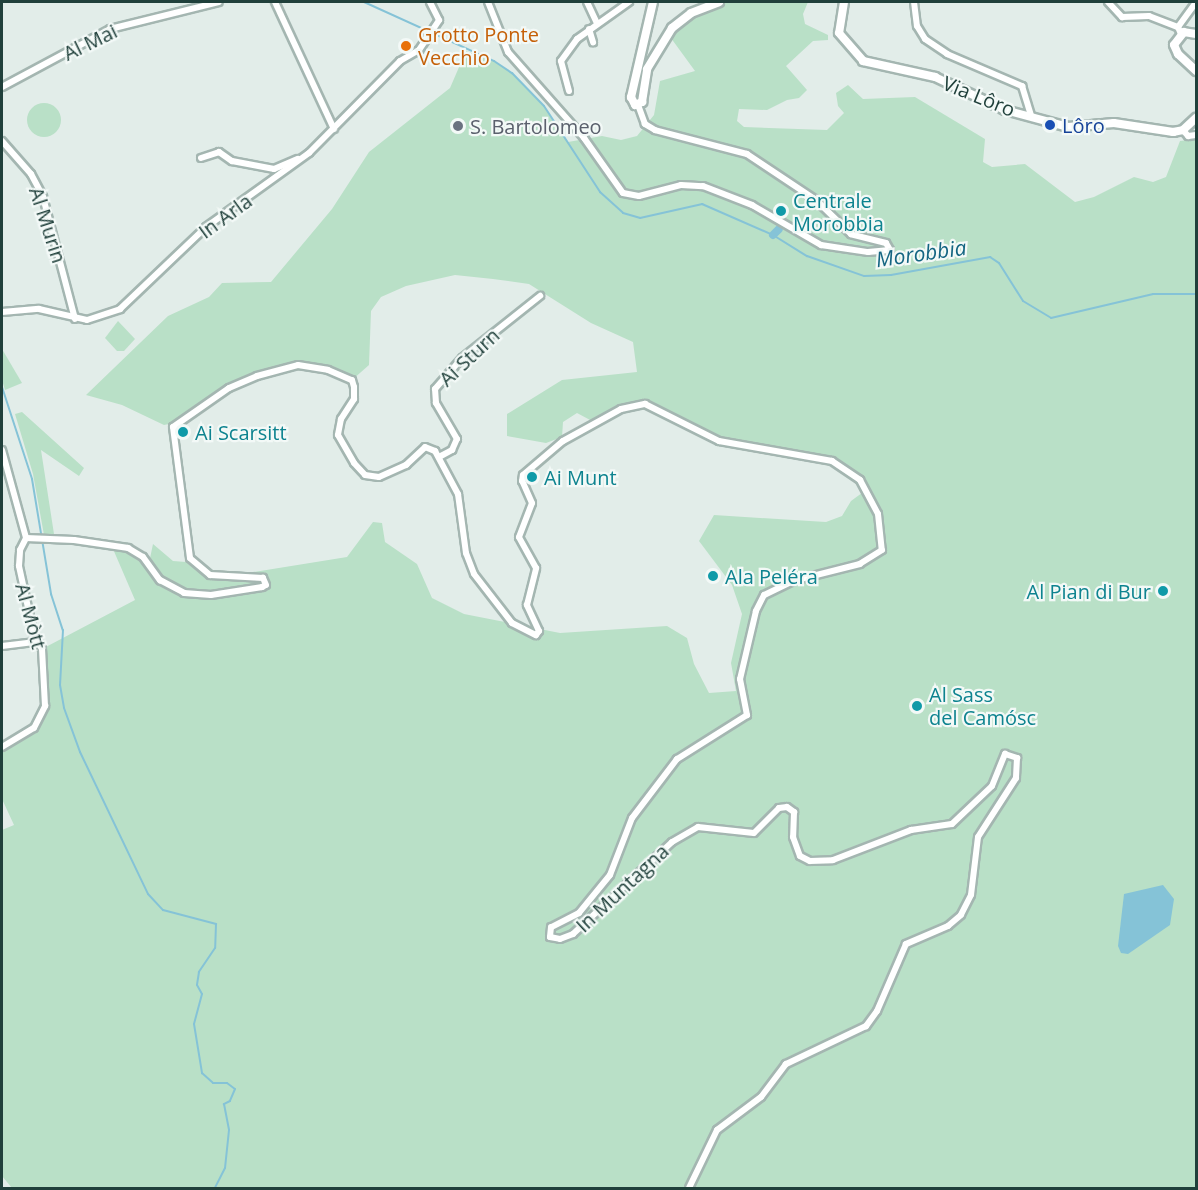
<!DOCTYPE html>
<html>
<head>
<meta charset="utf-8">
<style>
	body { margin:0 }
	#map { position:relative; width:1198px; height:1190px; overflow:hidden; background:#e2ede9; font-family:"Open Sans",sans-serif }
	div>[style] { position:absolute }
	.green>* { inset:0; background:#b9e0c7 }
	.round { border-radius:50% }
	.water>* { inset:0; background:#85c3d7 }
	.stream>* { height:2px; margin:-1px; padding:0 1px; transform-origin:1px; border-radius:1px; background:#85c3d7 }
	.canal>* { height:8px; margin:-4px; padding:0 4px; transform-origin:4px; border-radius:4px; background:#85c3d7 }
	.roads { filter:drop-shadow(2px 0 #a4b6b1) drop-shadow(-2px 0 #a4b6b1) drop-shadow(0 2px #a4b6b1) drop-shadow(0 -2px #a4b6b1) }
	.street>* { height:6px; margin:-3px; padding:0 3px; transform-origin:3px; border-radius:3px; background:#fff }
	.secondary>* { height:8px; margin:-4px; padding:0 4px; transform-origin:4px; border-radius:4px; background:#fff }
	.dots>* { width:16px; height:16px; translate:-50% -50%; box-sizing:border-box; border:3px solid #f3f9f7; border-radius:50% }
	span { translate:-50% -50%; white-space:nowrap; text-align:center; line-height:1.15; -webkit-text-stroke:4.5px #f3f9f7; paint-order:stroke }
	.food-label { font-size:20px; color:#c56008 }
	.left { translate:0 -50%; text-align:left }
	.street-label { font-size:20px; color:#20403b }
	.transit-label { font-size:20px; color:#164399 }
	.worship-label { font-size:20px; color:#5b616d }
	.culture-label { font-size:20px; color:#0d838f }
	.right { translate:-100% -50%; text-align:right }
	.water-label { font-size:21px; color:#146582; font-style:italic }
	.frame { position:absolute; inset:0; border:3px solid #20403b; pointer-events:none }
</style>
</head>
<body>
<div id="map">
	<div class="green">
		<i style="clip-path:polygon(719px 2px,808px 2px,803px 14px,805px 24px,828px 35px,828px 40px,813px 41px,786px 66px,807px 90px,799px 98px,787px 100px,767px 110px,739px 109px,737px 121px,744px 127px,827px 130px,844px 113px,838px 106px,836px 93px,848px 85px,863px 99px,915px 97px,985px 139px,983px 162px,992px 167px,1025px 164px,1075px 202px,1094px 197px,1134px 177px,1153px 182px,1166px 177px,1180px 141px,1196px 139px,1196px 1188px,12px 1188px,2px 1176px,2px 830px,14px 825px,2px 799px,2px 742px,6px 745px,24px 735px,45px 710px,42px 649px,135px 600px,113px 549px,129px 552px,149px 563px,153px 544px,173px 561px,186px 562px,216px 578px,347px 557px,373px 522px,382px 523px,385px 542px,417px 564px,432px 598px,464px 614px,560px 633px,667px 626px,687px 638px,694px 664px,709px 693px,736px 691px,731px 663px,742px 614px,732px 585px,699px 541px,714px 515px,826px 522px,842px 516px,851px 501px,866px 490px,843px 466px,732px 445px,654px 408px,629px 405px,592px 421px,577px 413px,563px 422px,562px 437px,546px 443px,507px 436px,507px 414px,562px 380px,637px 372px,633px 342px,591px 323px,529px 284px,493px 279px,455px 275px,406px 286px,381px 297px,371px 311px,369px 365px,352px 380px,298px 365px,229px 388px,178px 422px,164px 425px,122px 405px,86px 395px,168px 316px,209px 297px,222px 283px,271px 282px,332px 209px,369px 152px,450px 88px,466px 51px,494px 61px,512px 73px,544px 106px,568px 142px,602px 136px,621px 140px,637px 136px,654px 115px,660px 81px,695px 71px,668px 34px)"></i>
		<i class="round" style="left:27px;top:103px;width:34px;height:34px"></i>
		<i style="clip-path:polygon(118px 321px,135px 339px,124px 351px,117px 351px,105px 338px)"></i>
		<i style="clip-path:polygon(2px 349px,22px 383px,5px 390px,2px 380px)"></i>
		<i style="clip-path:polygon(22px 412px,84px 468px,79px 476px,41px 450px,54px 534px,44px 535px,33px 474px,15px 414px)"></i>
	</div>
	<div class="water">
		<i style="clip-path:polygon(1163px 885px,1174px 899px,1170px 925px,1128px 954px,1121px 953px,1118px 946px,1124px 894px)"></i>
	</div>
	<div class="stream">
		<i style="left:364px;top:2px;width:143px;rotate:24.4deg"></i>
		<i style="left:494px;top:61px;width:22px;rotate:34deg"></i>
		<i style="left:512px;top:73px;width:46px;rotate:45.9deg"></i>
		<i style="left:544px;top:106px;width:103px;rotate:56.9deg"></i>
		<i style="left:600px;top:192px;width:31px;rotate:42deg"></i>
		<i style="left:623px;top:213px;width:18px;rotate:16deg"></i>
		<i style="left:640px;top:218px;width:64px;rotate:-12.7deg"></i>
		<i style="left:702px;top:204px;width:77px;rotate:23.6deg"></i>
		<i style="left:773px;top:235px;width:40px;rotate:32deg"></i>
		<i style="left:807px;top:256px;width:60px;rotate:19.3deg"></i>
		<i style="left:864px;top:276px;width:27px;rotate:-2deg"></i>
		<i style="left:891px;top:275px;width:101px;rotate:-10.3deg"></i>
		<i style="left:990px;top:257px;width:11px;rotate:34deg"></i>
		<i style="left:999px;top:263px;width:45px;rotate:57.7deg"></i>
		<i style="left:1023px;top:301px;width:33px;rotate:31deg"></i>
		<i style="left:1051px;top:318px;width:105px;rotate:-13.2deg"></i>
		<i style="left:1153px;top:294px;width:43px"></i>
		<i style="left:2px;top:387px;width:97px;rotate:71.9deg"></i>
		<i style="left:32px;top:479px;width:117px;rotate:80.6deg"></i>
		<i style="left:51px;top:594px;width:38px;rotate:72deg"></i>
		<i style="left:63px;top:630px;width:55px;rotate:93.1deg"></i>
		<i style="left:60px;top:685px;width:23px;rotate:80deg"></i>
		<i style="left:64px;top:708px;width:47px;rotate:70deg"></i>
		<i style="left:80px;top:752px;width:157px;rotate:64.4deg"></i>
		<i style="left:148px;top:894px;width:22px;rotate:47deg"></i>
		<i style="left:163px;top:910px;width:55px;rotate:14.8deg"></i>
		<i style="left:216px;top:924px;width:24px;rotate:92deg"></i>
		<i style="left:215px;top:948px;width:29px;rotate:124deg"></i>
		<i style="left:199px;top:972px;width:13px;rotate:99deg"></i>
		<i style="left:197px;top:985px;width:10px;rotate:61deg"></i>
		<i style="left:202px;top:994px;width:31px;rotate:105deg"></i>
		<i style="left:194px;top:1024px;width:50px;rotate:80.7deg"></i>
		<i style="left:202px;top:1073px;width:15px;rotate:42deg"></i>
		<i style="left:213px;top:1083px;width:14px"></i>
		<i style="left:227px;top:1083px;width:10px;rotate:37deg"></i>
		<i style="left:235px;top:1089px;width:13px;rotate:113deg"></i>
		<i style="left:230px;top:1101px;width:7px;rotate:153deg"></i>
		<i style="left:224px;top:1104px;width:26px;rotate:79deg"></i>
		<i style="left:229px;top:1130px;width:38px;rotate:96deg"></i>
		<i style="left:225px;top:1168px;width:22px;rotate:117deg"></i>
	</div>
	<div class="canal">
		<i style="left:773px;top:235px;width:8px;rotate:-45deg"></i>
	</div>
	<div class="roads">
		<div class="street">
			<i style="left:275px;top:2px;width:140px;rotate:65.1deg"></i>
			<i style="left:488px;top:2px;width:54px;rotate:68.2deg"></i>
			<i style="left:508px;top:52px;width:115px;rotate:48.5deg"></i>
			<i style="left:584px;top:138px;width:67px;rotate:54.7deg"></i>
			<i style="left:623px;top:193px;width:16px;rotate:11deg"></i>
			<i style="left:639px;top:196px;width:43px;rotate:-14.7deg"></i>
			<i style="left:681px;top:185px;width:22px;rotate:3deg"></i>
			<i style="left:703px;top:186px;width:53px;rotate:21.2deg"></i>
			<i style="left:752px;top:205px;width:80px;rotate:30.1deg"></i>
			<i style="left:821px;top:245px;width:48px;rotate:8.5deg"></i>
			<i style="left:868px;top:252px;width:22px;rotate:-5deg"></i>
			<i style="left:890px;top:250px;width:8px;rotate:-120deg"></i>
			<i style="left:886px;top:243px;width:36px;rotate:-166deg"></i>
			<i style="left:851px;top:234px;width:49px;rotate:-135.8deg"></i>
			<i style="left:816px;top:200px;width:83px;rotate:-146.3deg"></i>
			<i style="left:747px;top:154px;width:95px;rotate:-165.4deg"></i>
			<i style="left:655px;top:130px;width:12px;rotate:-149deg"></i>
			<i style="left:645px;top:124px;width:20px;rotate:-110deg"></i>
			<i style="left:587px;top:2px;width:23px;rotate:65deg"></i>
			<i style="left:914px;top:2px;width:24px;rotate:83deg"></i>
			<i style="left:917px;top:26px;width:15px;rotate:58deg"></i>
			<i style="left:925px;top:39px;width:27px;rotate:34deg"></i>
			<i style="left:947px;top:54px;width:82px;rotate:23.1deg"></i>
			<i style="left:1022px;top:86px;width:30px;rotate:73deg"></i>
			<i style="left:1108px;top:2px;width:21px;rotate:47deg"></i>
			<i style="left:1122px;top:17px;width:27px;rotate:-2deg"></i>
			<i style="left:1149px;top:16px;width:31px;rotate:21deg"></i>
			<i style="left:1178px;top:27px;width:8px;rotate:67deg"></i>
			<i style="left:1178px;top:27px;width:31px;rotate:-54deg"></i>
			<i style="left:589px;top:29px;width:14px;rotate:73deg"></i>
			<i style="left:2px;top:87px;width:123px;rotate:-28.2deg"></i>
			<i style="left:110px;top:29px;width:112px;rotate:-13.9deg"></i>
			<i style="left:569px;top:91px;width:31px;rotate:-105deg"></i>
			<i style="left:561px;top:61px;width:27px;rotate:-54deg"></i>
			<i style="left:577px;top:39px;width:64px;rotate:-35.4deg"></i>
			<i style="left:1183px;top:130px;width:8px;rotate:50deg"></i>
			<i style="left:1188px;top:136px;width:8px;rotate:-7deg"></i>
			<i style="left:2px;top:141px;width:44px;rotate:48.7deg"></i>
			<i style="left:31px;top:174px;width:26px;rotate:62deg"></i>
			<i style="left:43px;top:197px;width:126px;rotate:75.3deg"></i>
			<i style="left:201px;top:158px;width:19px;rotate:-18deg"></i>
			<i style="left:219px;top:152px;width:16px;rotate:35deg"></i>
			<i style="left:232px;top:161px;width:43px;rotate:10.8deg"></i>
			<i style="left:274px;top:169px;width:26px;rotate:-23deg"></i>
			<i style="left:2px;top:312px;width:37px;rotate:-5deg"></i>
			<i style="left:39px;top:309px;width:49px;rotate:12.9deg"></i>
			<i style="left:87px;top:320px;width:35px;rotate:-18deg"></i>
			<i style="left:120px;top:309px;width:119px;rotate:-43.6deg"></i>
			<i style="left:206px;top:227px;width:127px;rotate:-35.7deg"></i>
			<i style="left:309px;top:153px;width:129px;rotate:-45.3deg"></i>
			<i style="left:400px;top:61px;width:22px;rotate:-30deg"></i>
			<i style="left:419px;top:50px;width:36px;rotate:-56deg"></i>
			<i style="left:439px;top:20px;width:20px;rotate:-117deg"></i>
			<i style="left:2px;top:450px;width:91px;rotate:74.7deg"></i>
			<i style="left:26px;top:538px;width:48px;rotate:2.4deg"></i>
			<i style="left:74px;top:540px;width:55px;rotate:8.4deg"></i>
			<i style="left:128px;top:548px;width:17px;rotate:31deg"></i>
			<i style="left:143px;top:557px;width:29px;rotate:54deg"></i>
			<i style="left:160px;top:580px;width:27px;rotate:28deg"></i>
			<i style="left:184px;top:593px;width:27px;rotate:4deg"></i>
			<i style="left:211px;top:595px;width:52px;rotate:-8.9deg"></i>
			<i style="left:262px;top:587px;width:4px;rotate:-27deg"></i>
			<i style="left:266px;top:585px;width:8px;rotate:-113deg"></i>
			<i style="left:263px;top:578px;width:53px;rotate:-176.8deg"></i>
			<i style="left:210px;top:575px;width:26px;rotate:-140deg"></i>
			<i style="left:190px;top:558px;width:132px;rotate:-97.4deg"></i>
			<i style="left:173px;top:427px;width:68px;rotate:-34.9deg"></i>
			<i style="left:229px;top:388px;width:30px;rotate:-23deg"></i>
			<i style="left:257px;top:376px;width:42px;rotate:-15deg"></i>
			<i style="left:298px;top:365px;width:30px;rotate:9deg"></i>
			<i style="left:328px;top:370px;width:26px;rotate:23deg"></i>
			<i style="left:352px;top:380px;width:7px;rotate:74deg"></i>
			<i style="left:354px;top:387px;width:12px;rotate:90deg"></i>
			<i style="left:354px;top:399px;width:24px;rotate:123deg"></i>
			<i style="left:341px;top:419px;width:16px;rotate:101deg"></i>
			<i style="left:338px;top:435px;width:32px;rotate:60deg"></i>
			<i style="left:354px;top:463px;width:16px;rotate:47deg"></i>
			<i style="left:365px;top:475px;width:14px;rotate:8deg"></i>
			<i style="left:379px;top:477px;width:30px;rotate:-24deg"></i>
			<i style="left:406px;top:465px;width:26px;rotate:-43deg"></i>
			<i style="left:425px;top:447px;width:11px;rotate:22deg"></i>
			<i style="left:435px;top:451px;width:49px;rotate:61.9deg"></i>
			<i style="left:458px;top:494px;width:60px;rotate:82.3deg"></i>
			<i style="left:466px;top:553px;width:22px;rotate:69deg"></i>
			<i style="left:474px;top:574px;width:62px;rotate:52.2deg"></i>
			<i style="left:512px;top:623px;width:27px;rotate:27deg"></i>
			<i style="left:536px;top:635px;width:5px;rotate:-53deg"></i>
			<i style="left:539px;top:631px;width:29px;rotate:-115deg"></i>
			<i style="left:527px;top:605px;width:38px;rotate:-76deg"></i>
			<i style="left:536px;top:568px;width:35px;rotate:-119deg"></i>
			<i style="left:519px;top:537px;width:36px;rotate:-69deg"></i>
			<i style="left:532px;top:503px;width:24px;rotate:-114deg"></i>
			<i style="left:522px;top:481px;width:6px;rotate:-81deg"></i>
			<i style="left:523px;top:475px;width:52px;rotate:-40.4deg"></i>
			<i style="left:563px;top:441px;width:66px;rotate:-28.9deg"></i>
			<i style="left:621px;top:409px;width:25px;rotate:-12deg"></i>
			<i style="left:645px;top:404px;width:83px;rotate:26.6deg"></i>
			<i style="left:719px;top:441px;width:115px;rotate:10deg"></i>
			<i style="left:832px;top:461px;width:34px;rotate:34deg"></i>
			<i style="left:860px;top:480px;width:38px;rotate:62deg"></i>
			<i style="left:878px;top:514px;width:36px;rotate:84deg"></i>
			<i style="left:882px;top:550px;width:26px;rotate:148deg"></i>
			<i style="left:860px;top:564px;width:69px;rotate:165.8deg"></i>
			<i style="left:793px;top:581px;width:32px;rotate:154deg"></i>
			<i style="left:764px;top:595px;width:18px;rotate:117deg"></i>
			<i style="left:756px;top:611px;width:70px;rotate:103.2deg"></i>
			<i style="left:740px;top:679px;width:37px;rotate:79deg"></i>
			<i style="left:747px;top:715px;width:83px;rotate:147.8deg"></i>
			<i style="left:677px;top:759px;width:74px;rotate:127.3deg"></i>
			<i style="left:632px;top:818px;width:61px;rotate:111.1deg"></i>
			<i style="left:610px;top:875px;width:49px;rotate:129.2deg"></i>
			<i style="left:579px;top:913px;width:31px;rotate:153deg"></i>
			<i style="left:551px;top:927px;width:10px;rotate:96deg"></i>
			<i style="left:550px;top:937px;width:10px;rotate:11deg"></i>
			<i style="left:560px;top:939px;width:14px;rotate:-21deg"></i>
			<i style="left:573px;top:934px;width:135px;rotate:-42.9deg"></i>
			<i style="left:672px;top:842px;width:30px;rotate:-30deg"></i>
			<i style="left:698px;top:827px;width:56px;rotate:6.1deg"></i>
			<i style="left:754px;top:833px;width:35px;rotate:-45deg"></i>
			<i style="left:779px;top:808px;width:8px;rotate:-7deg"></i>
			<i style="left:787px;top:807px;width:9px;rotate:36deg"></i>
			<i style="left:794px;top:812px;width:25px;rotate:92deg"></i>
			<i style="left:793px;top:837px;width:20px;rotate:70deg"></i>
			<i style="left:800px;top:856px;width:11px;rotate:27deg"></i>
			<i style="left:810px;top:861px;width:23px;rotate:-2deg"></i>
			<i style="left:833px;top:860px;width:84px;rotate:-21deg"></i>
			<i style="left:911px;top:830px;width:41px;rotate:-8.3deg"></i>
			<i style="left:952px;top:824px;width:55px;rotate:-43.5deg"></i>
			<i style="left:992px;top:786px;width:35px;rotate:-68deg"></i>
			<i style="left:1005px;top:754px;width:13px;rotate:18deg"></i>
			<i style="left:1017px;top:758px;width:20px;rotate:93deg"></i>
			<i style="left:1016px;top:778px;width:70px;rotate:122.8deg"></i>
			<i style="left:978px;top:837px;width:58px;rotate:96.9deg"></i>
			<i style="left:971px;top:895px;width:22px;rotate:117deg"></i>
			<i style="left:961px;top:915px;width:17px;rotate:140deg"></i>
			<i style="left:948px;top:926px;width:46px;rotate:156.8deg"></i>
			<i style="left:906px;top:944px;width:73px;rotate:113.4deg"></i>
			<i style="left:877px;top:1011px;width:19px;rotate:126deg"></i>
			<i style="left:866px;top:1026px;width:89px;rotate:154.6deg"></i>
			<i style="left:786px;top:1064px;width:41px;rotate:127.1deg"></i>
			<i style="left:761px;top:1097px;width:55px;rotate:143.1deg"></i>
			<i style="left:717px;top:1130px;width:64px;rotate:115.8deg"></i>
			<i style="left:439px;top:457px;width:15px;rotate:-28deg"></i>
			<i style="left:452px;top:450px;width:12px;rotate:-66deg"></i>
			<i style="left:457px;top:439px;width:42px;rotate:-120.3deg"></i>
			<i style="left:436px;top:403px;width:14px;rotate:-94deg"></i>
			<i style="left:435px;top:389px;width:41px;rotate:-48.9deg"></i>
			<i style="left:462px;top:358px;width:100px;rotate:-38.5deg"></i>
			<i style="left:2px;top:646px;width:34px;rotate:-7deg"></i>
			<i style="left:2px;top:747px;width:37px;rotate:-31deg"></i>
			<i style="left:34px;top:728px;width:25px;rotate:-63deg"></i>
			<i style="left:45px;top:706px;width:57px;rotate:-93deg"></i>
			<i style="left:42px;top:649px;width:16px;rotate:-120deg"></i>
			<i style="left:34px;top:635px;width:71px;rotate:-102.3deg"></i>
			<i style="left:19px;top:566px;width:16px;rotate:-86deg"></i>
			<i style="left:20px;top:550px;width:13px;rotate:-63deg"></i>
		</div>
		<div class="secondary">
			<i style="left:653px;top:2px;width:98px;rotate:103deg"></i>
			<i style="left:631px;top:97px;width:9px;rotate:63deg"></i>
			<i style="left:635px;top:105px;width:8px;rotate:-23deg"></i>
			<i style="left:642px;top:102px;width:33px;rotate:-81deg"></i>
			<i style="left:647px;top:69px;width:48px;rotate:-58.6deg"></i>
			<i style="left:672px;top:28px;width:24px;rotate:-38deg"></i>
			<i style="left:691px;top:13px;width:30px;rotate:-21deg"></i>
			<i style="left:844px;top:2px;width:31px;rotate:99deg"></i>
			<i style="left:839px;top:33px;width:37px;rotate:49deg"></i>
			<i style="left:863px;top:61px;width:74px;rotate:12.5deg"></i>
			<i style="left:935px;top:77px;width:77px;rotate:25.2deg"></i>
			<i style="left:1005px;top:110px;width:65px;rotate:15.1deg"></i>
			<i style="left:1068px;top:127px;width:46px;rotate:-5deg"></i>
			<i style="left:1114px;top:123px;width:60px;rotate:8.7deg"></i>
			<i style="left:1173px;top:132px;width:10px;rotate:-11deg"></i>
			<i style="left:1183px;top:130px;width:18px;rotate:-43deg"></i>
			<i style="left:1196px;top:34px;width:12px;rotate:-171deg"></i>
			<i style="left:1184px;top:32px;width:16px;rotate:128deg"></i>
			<i style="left:1174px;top:45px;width:10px;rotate:66deg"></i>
			<i style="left:1178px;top:54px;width:25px;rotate:43deg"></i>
		</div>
	</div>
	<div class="dots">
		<i style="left:406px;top:46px;background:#e8710a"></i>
		<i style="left:1050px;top:125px;background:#1a4fb4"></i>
		<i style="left:458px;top:126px;background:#6b7280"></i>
		<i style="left:781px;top:211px;background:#0f9aa8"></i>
		<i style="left:183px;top:432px;background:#0f9aa8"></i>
		<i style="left:532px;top:477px;background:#0f9aa8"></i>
		<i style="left:713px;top:576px;background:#0f9aa8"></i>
		<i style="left:1163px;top:591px;background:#0f9aa8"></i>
		<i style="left:917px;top:706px;background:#0f9aa8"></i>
	</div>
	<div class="food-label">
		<span class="left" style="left:418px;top:46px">Grotto Ponte<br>Vecchio</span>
	</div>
	<div class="street-label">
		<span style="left:90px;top:42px;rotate:-26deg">Al Mai</span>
		<span style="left:979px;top:96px;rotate:22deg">Via Lôro</span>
		<span style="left:225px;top:216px;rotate:-36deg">In Arla</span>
		<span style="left:48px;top:225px;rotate:72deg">Al Murin</span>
		<span style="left:469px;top:357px;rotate:-43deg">Ai Sturn</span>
		<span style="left:31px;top:616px;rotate:75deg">Al Mòtt</span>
		<span style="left:622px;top:888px;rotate:-43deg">In Muntagna</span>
	</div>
	<div class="transit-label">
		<span class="left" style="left:1062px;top:125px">Lôro</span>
	</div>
	<div class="worship-label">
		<span class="left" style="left:470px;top:126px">S. Bartolomeo</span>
	</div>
	<div class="culture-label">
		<span class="left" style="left:793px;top:212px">Centrale<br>Morobbia</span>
		<span class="left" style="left:195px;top:432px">Ai Scarsitt</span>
		<span class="left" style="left:544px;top:477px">Ai Munt</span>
		<span class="left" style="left:725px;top:576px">Ala Peléra</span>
		<span class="right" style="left:1151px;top:591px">Al Pian di Bur</span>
		<span class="left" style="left:929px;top:706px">Al Sass<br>del Camósc</span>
	</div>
	<div class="water-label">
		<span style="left:921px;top:253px;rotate:-8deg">Morobbia</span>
	</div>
	<div class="frame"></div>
</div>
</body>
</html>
